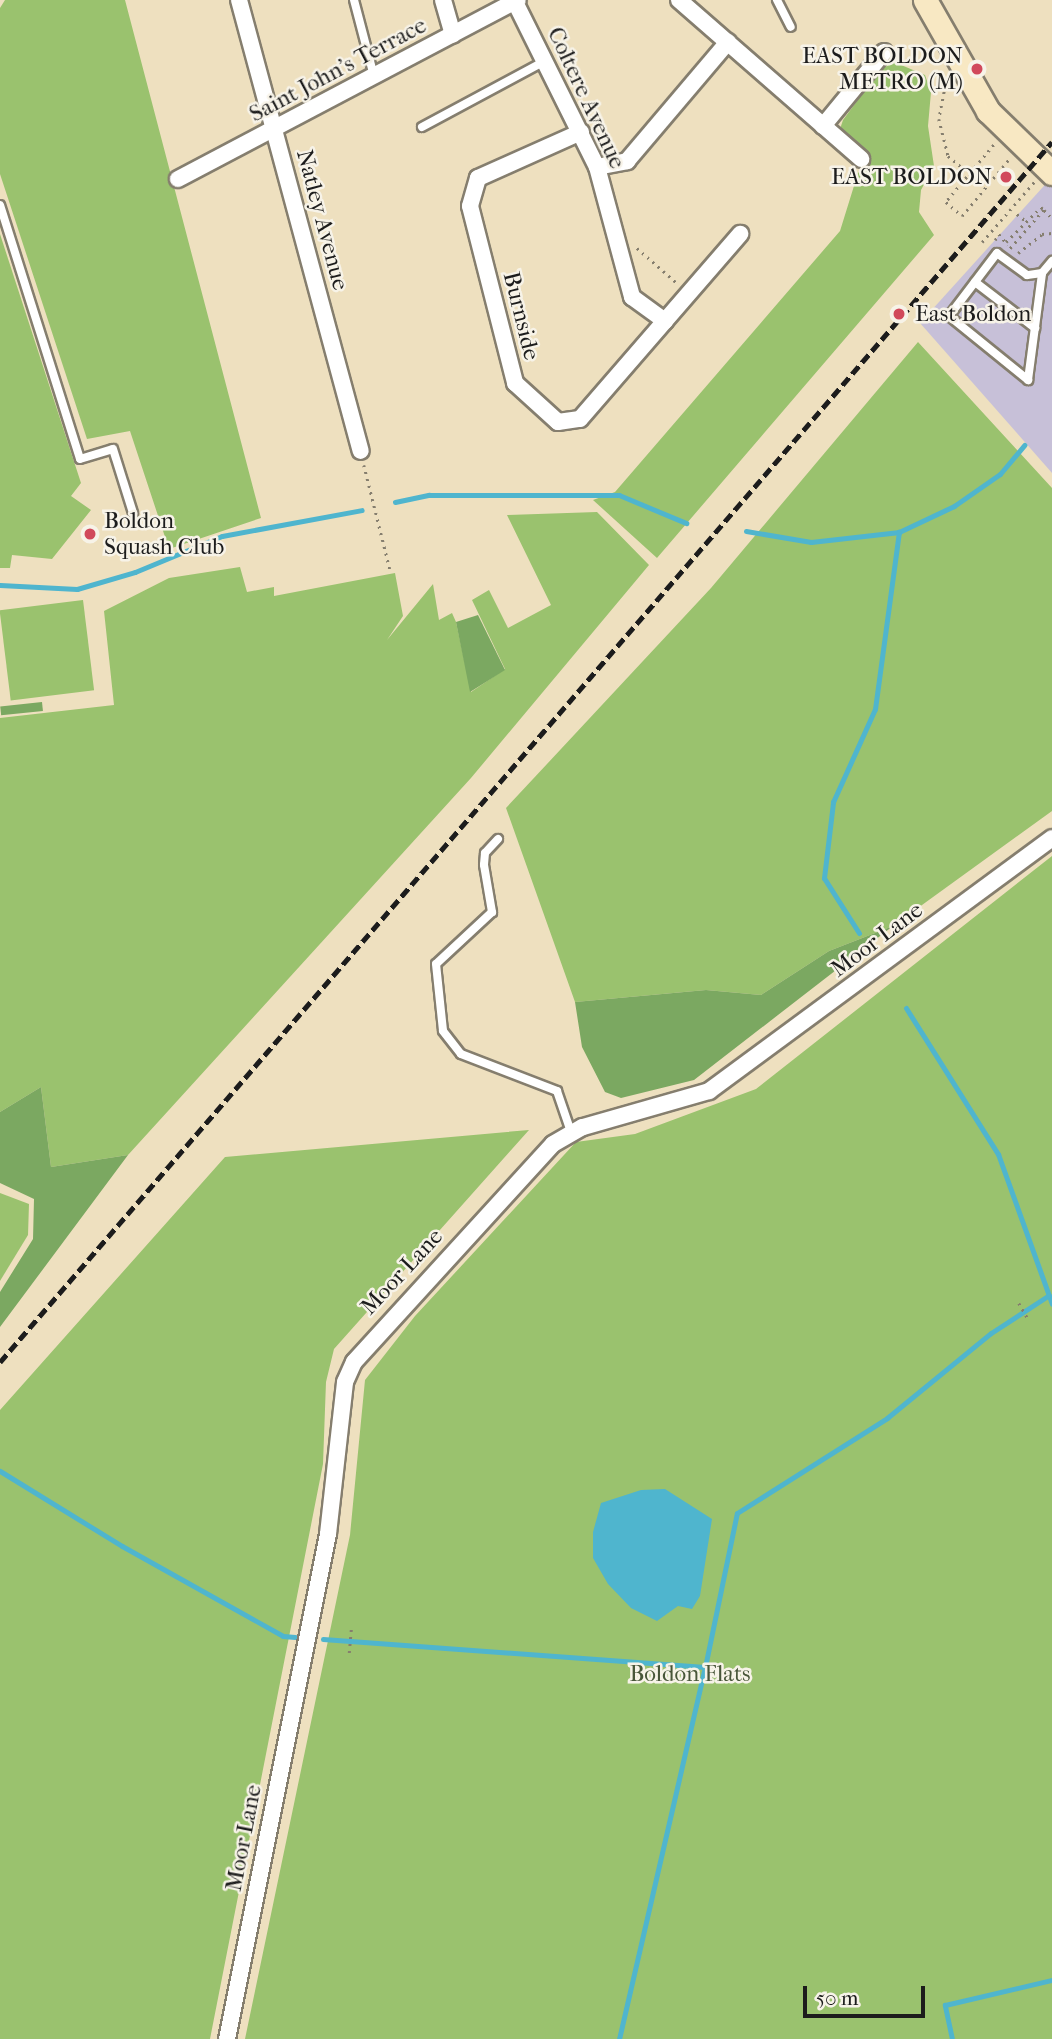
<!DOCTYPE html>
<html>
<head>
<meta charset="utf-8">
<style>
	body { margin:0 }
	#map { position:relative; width:1052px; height:2039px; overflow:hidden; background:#eee0bf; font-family:"IM FELL French Canon",serif }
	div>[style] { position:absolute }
	.industrial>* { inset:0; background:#c7c0d8 }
	.green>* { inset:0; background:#9ac26e; transform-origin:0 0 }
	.forest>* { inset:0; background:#7ba861; transform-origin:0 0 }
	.water>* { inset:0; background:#4fb5ce }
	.stream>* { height:5px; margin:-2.5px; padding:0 2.5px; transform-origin:2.5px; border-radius:2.5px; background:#4fb5ce }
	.path>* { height:2.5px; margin-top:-1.25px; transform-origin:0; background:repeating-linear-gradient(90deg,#857e6e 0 2px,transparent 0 7px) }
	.roads { filter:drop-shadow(2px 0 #857e6e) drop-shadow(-2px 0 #857e6e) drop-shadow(0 2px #857e6e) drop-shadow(0 -2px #857e6e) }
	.service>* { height:8px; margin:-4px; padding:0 4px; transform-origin:4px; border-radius:4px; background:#fff }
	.minor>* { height:16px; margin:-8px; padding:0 8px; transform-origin:8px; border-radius:8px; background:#fff }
	.secondary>* { height:23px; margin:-11.5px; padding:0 11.5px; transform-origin:11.5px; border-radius:11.5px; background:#f8e8c3 }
	.rail>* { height:5px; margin-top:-2.5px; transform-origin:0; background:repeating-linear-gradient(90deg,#1c1c1c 0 10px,transparent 0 15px) }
	.dots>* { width:19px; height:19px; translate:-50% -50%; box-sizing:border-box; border:4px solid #f7f3e8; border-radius:50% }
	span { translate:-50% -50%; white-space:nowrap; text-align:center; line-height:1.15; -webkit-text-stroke:5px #f7f3e8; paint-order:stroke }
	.poi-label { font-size:23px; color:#1c1c1c }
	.right { translate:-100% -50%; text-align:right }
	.left { translate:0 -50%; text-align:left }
	.street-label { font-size:23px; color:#1c1c1c }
	.park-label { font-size:23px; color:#485639 }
	.scale { position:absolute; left:803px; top:1986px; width:122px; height:32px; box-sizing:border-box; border:4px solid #1c1c1c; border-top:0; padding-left:9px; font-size:21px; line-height:24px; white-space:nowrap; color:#1c1c1c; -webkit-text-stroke:5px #f7f3e8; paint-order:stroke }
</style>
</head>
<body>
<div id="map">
	<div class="industrial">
		<i style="clip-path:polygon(1052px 177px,1052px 473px,920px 323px)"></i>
	</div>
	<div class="green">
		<i style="clip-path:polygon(5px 0,125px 0,261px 518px,169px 549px,130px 431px,87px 439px,0 174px,0 8px)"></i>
		<i style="clip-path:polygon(894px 62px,925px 75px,931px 92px,928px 126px,934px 166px,921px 190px,919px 212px,934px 235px,657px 558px,593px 500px,615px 492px,840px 231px,858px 173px,869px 161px,840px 129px,843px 120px,880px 70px)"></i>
		<i style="clip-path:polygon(0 234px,81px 483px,71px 496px,91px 510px,52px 559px,12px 555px,10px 568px,0 568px)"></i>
		<i style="clip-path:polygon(918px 342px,1052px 488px,1052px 811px,893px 926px,829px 951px,761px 995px,706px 990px,575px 1002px,506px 808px,711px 588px)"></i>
		<i style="clip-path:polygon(597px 512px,649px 565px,471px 778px,128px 1155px,51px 1167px,41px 1087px,0 1112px,0 718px,114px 705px,104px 611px,169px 578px,240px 567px,247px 592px,274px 587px,274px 596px,395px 573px,403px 616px,387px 640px,433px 584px,439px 620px,452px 613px,456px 622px,471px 692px,505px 669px,472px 600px,489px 590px,508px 628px,551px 605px,507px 515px)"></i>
		<i style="left:83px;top:600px;width:91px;height:84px;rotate:83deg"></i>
		<i style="clip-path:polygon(1052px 856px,1052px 2039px,245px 2039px,350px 1535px,365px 1380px,415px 1316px,576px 1142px,635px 1134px,756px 1089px)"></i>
		<i style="clip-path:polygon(529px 1130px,334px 1349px,326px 1382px,323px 1464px,210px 2039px,0 2039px,0 1410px,225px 1157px)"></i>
		<i style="clip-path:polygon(0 1193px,29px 1204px,28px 1235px,0 1281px)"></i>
	</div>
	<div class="forest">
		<i style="clip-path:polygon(478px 615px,505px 670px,470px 692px,456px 622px)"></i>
		<i style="left:42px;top:702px;width:9px;height:42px;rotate:84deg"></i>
		<i style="clip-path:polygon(893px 926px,694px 1080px,621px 1098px,605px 1092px,582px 1047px,575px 1002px,706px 990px,761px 995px,829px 951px)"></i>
		<i style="clip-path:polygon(41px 1087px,51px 1167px,128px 1155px,0 1327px,0 1292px,33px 1239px,34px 1199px,0 1183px,0 1112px)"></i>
	</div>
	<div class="water">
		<i style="clip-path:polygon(665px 1489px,712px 1519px,700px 1596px,692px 1609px,678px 1606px,657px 1621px,631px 1608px,608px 1584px,593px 1558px,593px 1532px,601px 1503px,641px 1490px)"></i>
	</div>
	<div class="stream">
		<i style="left:395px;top:502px;width:35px;rotate:-12deg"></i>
		<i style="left:429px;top:495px;width:190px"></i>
		<i style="left:619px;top:495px;width:73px;rotate:22.7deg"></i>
		<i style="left:746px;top:531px;width:66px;rotate:9.6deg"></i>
		<i style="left:811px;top:542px;width:89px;rotate:-6.5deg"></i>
		<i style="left:899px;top:532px;width:61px;rotate:-25.3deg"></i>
		<i style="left:954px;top:506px;width:56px;rotate:-34.8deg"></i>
		<i style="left:1000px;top:474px;width:38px;rotate:-50deg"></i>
		<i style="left:0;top:585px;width:77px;rotate:3deg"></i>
		<i style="left:77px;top:589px;width:60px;rotate:-16.3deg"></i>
		<i style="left:135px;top:572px;width:94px;rotate:-22.5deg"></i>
		<i style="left:222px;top:536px;width:142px;rotate:-10.5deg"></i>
		<i style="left:859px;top:933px;width:65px;rotate:-122.5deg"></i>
		<i style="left:824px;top:878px;width:77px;rotate:-83.2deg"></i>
		<i style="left:833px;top:802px;width:102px;rotate:-65.7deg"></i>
		<i style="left:875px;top:709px;width:179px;rotate:-82.3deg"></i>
		<i style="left:906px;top:1008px;width:173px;rotate:57.8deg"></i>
		<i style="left:998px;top:1154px;width:159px;rotate:70.2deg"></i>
		<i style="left:0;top:1471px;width:143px;rotate:31.6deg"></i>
		<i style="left:122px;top:1546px;width:184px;rotate:29.2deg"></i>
		<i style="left:283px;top:1636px;width:12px;rotate:5deg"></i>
		<i style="left:323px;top:1639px;width:383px;rotate:4.2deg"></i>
		<i style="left:705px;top:1667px;width:157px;rotate:-78.3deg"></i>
		<i style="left:737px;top:1513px;width:178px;rotate:-32.3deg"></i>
		<i style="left:887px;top:1418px;width:134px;rotate:-39.3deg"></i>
		<i style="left:991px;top:1333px;width:69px;rotate:-33.2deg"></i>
		<i style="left:619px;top:2039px;width:382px;rotate:-77deg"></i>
		<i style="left:952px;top:2039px;width:35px;rotate:-102deg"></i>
		<i style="left:945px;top:2005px;width:110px;rotate:-13.2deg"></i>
	</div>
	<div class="path">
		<i style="left:947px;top:78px;width:42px;rotate:101deg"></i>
		<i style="left:939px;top:119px;width:38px;rotate:76deg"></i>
		<i style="left:948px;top:156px;width:43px;rotate:39.3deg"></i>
		<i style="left:994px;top:145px;width:75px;rotate:130.1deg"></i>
		<i style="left:946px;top:202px;width:21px;rotate:41deg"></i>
		<i style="left:962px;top:216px;width:75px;rotate:-50.4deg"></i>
		<i style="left:1044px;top:210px;width:11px;rotate:45deg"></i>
		<i style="left:1017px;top:214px;width:11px;rotate:38deg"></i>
		<i style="left:995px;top:240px;width:7px;rotate:-56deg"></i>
		<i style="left:999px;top:234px;width:14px;rotate:51deg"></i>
		<i style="left:982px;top:242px;width:81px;rotate:-49deg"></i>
		<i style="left:1006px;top:242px;width:49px;rotate:-45deg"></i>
		<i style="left:1041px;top:207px;width:4px;rotate:45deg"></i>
		<i style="left:1044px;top:210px;width:52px;rotate:131.1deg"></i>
		<i style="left:637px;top:248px;width:53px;rotate:41.2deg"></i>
		<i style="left:1018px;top:253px;width:31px;rotate:-38deg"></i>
		<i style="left:1042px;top:234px;width:10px;rotate:-6deg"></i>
		<i style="left:364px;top:465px;width:107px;rotate:76deg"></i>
		<i style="left:1019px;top:1303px;width:20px;rotate:60deg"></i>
		<i style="left:349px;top:1653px;width:24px;rotate:-85deg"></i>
	</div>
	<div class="roads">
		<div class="service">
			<i style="left:354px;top:0;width:79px;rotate:75.3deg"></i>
			<i style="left:777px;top:0;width:30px;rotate:63deg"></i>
			<i style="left:422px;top:127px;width:140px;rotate:-28.2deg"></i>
			<i style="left:0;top:205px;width:266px;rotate:72.5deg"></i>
			<i style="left:80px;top:459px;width:34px;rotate:-17deg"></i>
			<i style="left:113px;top:449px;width:67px;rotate:72.6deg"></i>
			<i style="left:1042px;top:273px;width:15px;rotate:172deg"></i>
			<i style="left:1027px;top:275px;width:37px;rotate:-144deg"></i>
			<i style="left:997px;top:253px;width:79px;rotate:127.3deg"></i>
			<i style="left:949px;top:316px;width:102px;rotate:39deg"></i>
			<i style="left:1028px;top:380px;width:108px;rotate:-82.5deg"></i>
			<i style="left:1042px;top:273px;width:16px;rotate:-50deg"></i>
			<i style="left:975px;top:282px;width:76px;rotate:37.5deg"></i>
			<i style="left:498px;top:839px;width:19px;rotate:133deg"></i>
			<i style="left:485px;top:853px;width:12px;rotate:95deg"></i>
			<i style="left:484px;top:865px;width:48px;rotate:80.3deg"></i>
			<i style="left:492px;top:912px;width:76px;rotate:137.1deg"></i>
			<i style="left:436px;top:964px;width:67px;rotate:84deg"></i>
			<i style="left:443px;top:1031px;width:29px;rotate:52deg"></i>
			<i style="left:461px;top:1054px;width:103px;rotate:21.1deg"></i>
			<i style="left:557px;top:1091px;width:43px;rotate:71.1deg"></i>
		</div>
		<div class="minor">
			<i style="left:239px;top:0;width:467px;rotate:74.9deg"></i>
			<i style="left:443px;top:0;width:36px;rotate:74deg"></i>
			<i style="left:679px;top:0;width:242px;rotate:41.1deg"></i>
			<i style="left:515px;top:2px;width:184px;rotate:63.6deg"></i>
			<i style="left:597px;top:167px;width:135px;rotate:74.9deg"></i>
			<i style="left:632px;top:297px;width:41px;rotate:36deg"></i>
			<i style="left:823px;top:126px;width:96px;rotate:-50.5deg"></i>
			<i style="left:581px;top:132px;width:113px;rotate:155.9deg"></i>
			<i style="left:478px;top:178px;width:29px;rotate:106deg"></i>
			<i style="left:470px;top:206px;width:183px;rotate:75.7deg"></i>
			<i style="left:515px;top:383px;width:58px;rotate:42.2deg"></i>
			<i style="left:558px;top:422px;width:22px;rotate:-8deg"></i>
			<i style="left:580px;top:419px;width:245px;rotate:-49.1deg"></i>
			<i style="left:597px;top:167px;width:31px;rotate:-11deg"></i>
			<i style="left:627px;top:161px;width:156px;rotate:-49.7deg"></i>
			<i style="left:178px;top:179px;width:384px;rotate:-27.8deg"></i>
			<i style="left:227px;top:2039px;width:515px;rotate:-78.69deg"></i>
			<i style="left:328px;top:1534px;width:153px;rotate:-83.6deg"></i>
			<i style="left:345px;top:1382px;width:22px;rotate:-66deg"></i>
			<i style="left:354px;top:1362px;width:295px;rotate:-47.6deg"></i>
			<i style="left:553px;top:1144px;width:34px;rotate:-30deg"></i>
			<i style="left:583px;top:1127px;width:131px;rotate:-15.9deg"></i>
			<i style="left:709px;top:1091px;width:426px;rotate:-36.4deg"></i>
		</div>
		<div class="secondary">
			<i style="left:925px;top:0;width:128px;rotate:60.4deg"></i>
			<i style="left:988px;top:111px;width:89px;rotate:44.1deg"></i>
		</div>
	</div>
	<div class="rail">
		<i style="left:0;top:1362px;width:1611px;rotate:-49.23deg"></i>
	</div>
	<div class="dots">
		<i style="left:977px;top:69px;background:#d1495b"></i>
		<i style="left:1006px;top:177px;background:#d1495b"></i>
		<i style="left:899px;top:314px;background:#d1495b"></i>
		<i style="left:90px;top:534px;background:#d1495b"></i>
	</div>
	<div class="poi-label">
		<span class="right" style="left:963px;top:69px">EAST BOLDON<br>METRO (M)</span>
		<span class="right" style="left:992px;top:177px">EAST BOLDON</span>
		<span class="left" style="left:915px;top:314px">East Boldon</span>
		<span class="left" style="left:104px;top:534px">Boldon<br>Squash Club</span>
	</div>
	<div class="street-label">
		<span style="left:338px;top:70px;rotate:-28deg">Saint John's Terrace</span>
		<span style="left:586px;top:98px;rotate:65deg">Coltere Avenue</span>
		<span style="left:322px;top:220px;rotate:75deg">Natley Avenue</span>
		<span style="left:521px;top:316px;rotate:76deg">Burnside</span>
		<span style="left:877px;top:940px;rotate:-37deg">Moor Lane</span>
		<span style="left:402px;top:1272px;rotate:-47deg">Moor Lane</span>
		<span style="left:244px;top:1838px;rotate:-79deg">Moor Lane</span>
	</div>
	<div class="park-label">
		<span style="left:690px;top:1674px">Boldon Flats</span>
	</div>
	<div class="scale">50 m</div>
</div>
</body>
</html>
